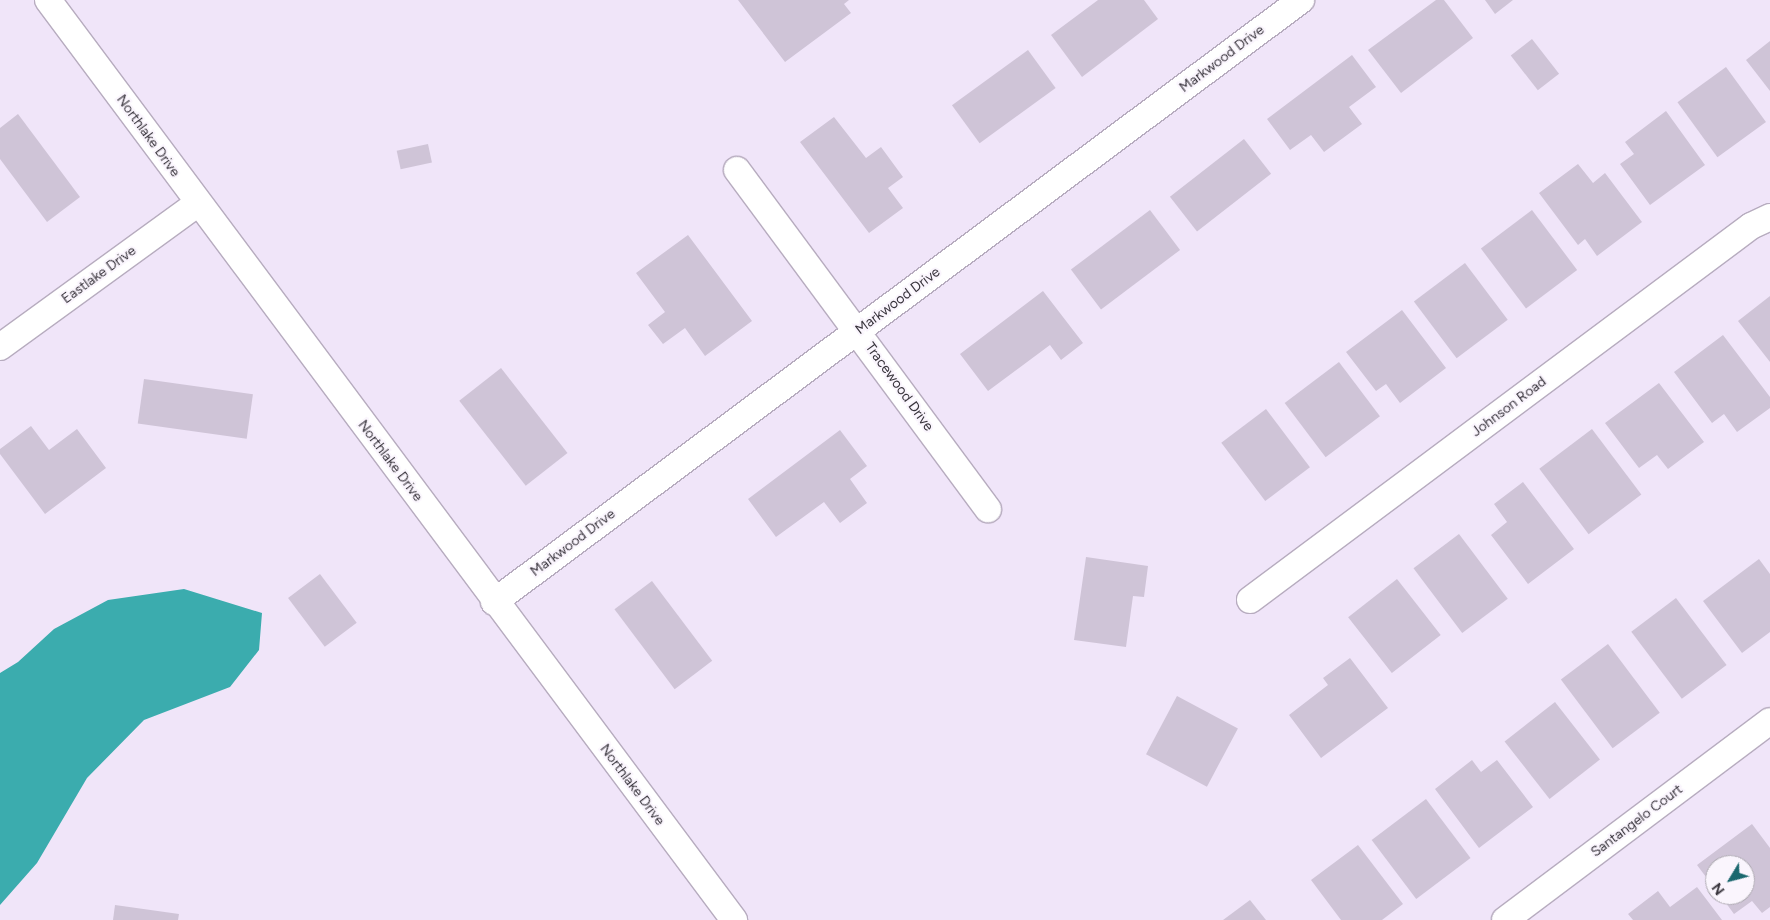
<!DOCTYPE html>
<html>
<head>
<meta charset="utf-8">
<style>
	body { margin:0 }
	#map { position:relative; width:1770px; height:920px; overflow:hidden; background:#f0e5f9; font-family:Figtree,sans-serif }
	div>[style] { position:absolute }
	.water>* { inset:0; background:#3bacae }
	.building>* { inset:0; background:#cfc4d7; transform-origin:0 0 }
	.roads { filter:drop-shadow(1px 0 #b7acbf) drop-shadow(-1px 0 #b7acbf) drop-shadow(0 1px #b7acbf) drop-shadow(0 -1px #b7acbf) }
	.minor>* { height:26px; margin:-13px; padding:0 13px; transform-origin:13px; border-radius:13px; background:#fff }
	span { translate:-50% -50%; white-space:nowrap; text-align:center; line-height:1.15; -webkit-text-stroke:4px #faf5fd; paint-order:stroke }
	.street-label { font-size:14px; color:#38343c }
	.north { position:absolute; left:1705px; top:855px; width:50px; height:50px; box-sizing:border-box; background:#faf5fd; border:1px solid #aca8b0; border-radius:50%; rotate:233deg; font-size:14px; font-weight:700; line-height:20px; text-align:center; color:#38343c }
	.north::after { content:''; display:block; margin:auto; width:18px; height:22px; background:#1a676e; clip-path:polygon(50% 0,100% 100%,50% 72%,0 100%) }
</style>
</head>
<body>
<div id="map">
	<div class="water">
		<i style="clip-path:polygon(184px 589px,262px 613px,259px 650px,230px 687px,144px 720px,87px 778px,37px 863px,0 905px,0 673px,18px 662px,54px 629px,108px 600px)"></i>
	</div>
	<div class="building">
		<i style="clip-path:polygon(738px 0,849px 0,844px 4px,851px 13px,785px 62px)"></i>
		<i style="clip-path:polygon(1098px 0,1144px 0,1158px 19px,1082px 77px,1051px 35px)"></i>
		<i style="clip-path:polygon(1436px 0,1444px 0,1473px 38px,1401px 93px,1368px 50px)"></i>
		<i style="clip-path:polygon(1485px 0,1513px 0,1495px 14px)"></i>
		<i style="left:1532px;top:39px;width:44px;height:27px;rotate:52deg"></i>
		<i style="clip-path:polygon(1770px 41px,1770px 91px,1746px 60px)"></i>
		<i style="left:1028px;top:50px;width:47px;height:94px;rotate:54deg"></i>
		<i style="clip-path:polygon(1352px 55px,1376px 87px,1349px 107px,1362px 124px,1324px 152px,1311px 135px,1290px 150px,1267px 119px)"></i>
		<i style="left:1726px;top:67px;width:68px;height:60px;rotate:54deg"></i>
		<i style="clip-path:polygon(1666px 111px,1705px 165px,1650px 205px,1620px 164px,1634px 154px,1625px 142px)"></i>
		<i style="clip-path:polygon(18px 114px,80px 197px,47px 222px,0 159px,0 128px)"></i>
		<i style="clip-path:polygon(834px 117px,866px 158px,881px 147px,903px 177px,888px 188px,903px 208px,869px 233px,800px 142px)"></i>
		<i style="left:1244px;top:139px;width:44px;height:94px;rotate:52deg"></i>
		<i style="left:428px;top:144px;width:19px;height:32px;rotate:78deg"></i>
		<i style="clip-path:polygon(1578px 164px,1593px 183px,1605px 173px,1642px 222px,1597px 256px,1585px 239px,1578px 245px,1539px 193px)"></i>
		<i style="left:1150px;top:210px;width:50px;height:99px;rotate:53deg"></i>
		<i style="left:1532px;top:210px;width:75px;height:64px;rotate:53deg"></i>
		<i style="clip-path:polygon(688px 235px,752px 321px,705px 356px,685px 328px,663px 344px,648px 325px,665px 312px,636px 273px)"></i>
		<i style="left:1465px;top:263px;width:71px;height:64px;rotate:53deg"></i>
		<i style="clip-path:polygon(1043px 291px,1083px 343px,1061px 360px,1050px 345px,988px 391px,960px 354px)"></i>
		<i style="clip-path:polygon(1770px 296px,1770px 362px,1738px 321px)"></i>
		<i style="clip-path:polygon(1402px 310px,1446px 368px,1400px 403px,1386px 384px,1376px 391px,1346px 352px)"></i>
		<i style="clip-path:polygon(1723px 335px,1770px 397px,1770px 408px,1737px 432px,1724px 414px,1712px 423px,1674px 372px)"></i>
		<i style="left:1339px;top:362px;width:68px;height:68px;rotate:53deg"></i>
		<i style="left:501px;top:368px;width:108px;height:53px;rotate:52deg"></i>
		<i style="left:144px;top:379px;width:110px;height:45px;rotate:8deg"></i>
		<i style="clip-path:polygon(1659px 383px,1704px 442px,1668px 469px,1657px 455px,1639px 468px,1605px 423px)"></i>
		<i style="left:1266px;top:409px;width:73px;height:56px;rotate:53deg"></i>
		<i style="clip-path:polygon(31px 426px,49px 450px,77px 429px,106px 468px,45px 514px,0 454px,0 449px)"></i>
		<i style="left:1592px;top:429px;width:82px;height:66px;rotate:53deg"></i>
		<i style="clip-path:polygon(840px 430px,867px 466px,850px 479px,867px 503px,840px 523px,824px 502px,776px 537px,748px 499px)"></i>
		<i style="clip-path:polygon(1523px 482px,1574px 549px,1528px 584px,1491px 535px,1507px 522px,1494px 504px)"></i>
		<i style="left:1459px;top:534px;width:81px;height:57px;rotate:53deg"></i>
		<i style="clip-path:polygon(1086px 557px,1148px 566px,1144px 597px,1133px 596px,1126px 647px,1074px 640px)"></i>
		<i style="clip-path:polygon(1759px 559px,1770px 574px,1770px 632px,1742px 653px,1703px 601px)"></i>
		<i style="left:320px;top:574px;width:61px;height:40px;rotate:53deg"></i>
		<i style="left:1397px;top:579px;width:71px;height:62px;rotate:52deg"></i>
		<i style="left:652px;top:581px;width:100px;height:47px;rotate:53deg"></i>
		<i style="left:1676px;top:598px;width:84px;height:56px;rotate:53deg"></i>
		<i style="left:1608px;top:644px;width:86px;height:59px;rotate:53deg"></i>
		<i style="clip-path:polygon(1350px 658px,1388px 708px,1321px 758px,1289px 715px,1328px 685px,1323px 678px)"></i>
		<i style="left:1177px;top:696px;width:69px;height:66px;rotate:28deg"></i>
		<i style="left:1555px;top:702px;width:73px;height:64px;rotate:52deg"></i>
		<i style="clip-path:polygon(1472px 760px,1481px 772px,1497px 760px,1533px 807px,1479px 848px,1435px 789px)"></i>
		<i style="left:1426px;top:799px;width:74px;height:68px;rotate:53deg"></i>
		<i style="clip-path:polygon(1752px 824px,1770px 848px,1770px 907px,1762px 913px,1752px 901px,1734px 914px,1720px 895px,1745px 895px,1745px 865px,1715px 865px,1715px 889px,1697px 865px)"></i>
		<i style="clip-path:polygon(1358px 845px,1403px 904px,1382px 920px,1341px 920px,1311px 880px)"></i>
		<i style="clip-path:polygon(1697px 887px,1722px 920px,1633px 920px,1628px 914px,1658px 891px,1670px 907px)"></i>
		<i style="clip-path:polygon(1250px 900px,1266px 920px,1223px 920px)"></i>
		<i style="clip-path:polygon(115px 905px,179px 914px,178px 920px,113px 920px)"></i>
	</div>
	<div class="roads">
		<div class="minor">
			<i style="left:48px;top:0;width:1148px;rotate:53.29deg"></i>
			<i style="left:737px;top:170px;width:422px;rotate:53.5deg"></i>
			<i style="left:0;top:347px;width:245px;rotate:-36deg"></i>
			<i style="left:1250px;top:600px;width:625px;rotate:-36.74deg"></i>
			<i style="left:1751px;top:226px;width:21px;rotate:-25deg"></i>
			<i style="left:494px;top:602px;width:1007px;rotate:-36.72deg"></i>
			<i style="left:1505px;top:920px;width:331px;rotate:-36.9deg"></i>
		</div>
	</div>
	<div class="street-label">
		<span style="left:1222px;top:59px;rotate:-37deg">Markwood Drive</span>
		<span style="left:148px;top:136px;rotate:54deg">Northlake Drive</span>
		<span style="left:99px;top:275px;rotate:-36deg">Eastlake Drive</span>
		<span style="left:898px;top:301px;rotate:-37deg">Markwood Drive</span>
		<span style="left:899px;top:387px;rotate:54deg">Tracewood Drive</span>
		<span style="left:1509px;top:407px;rotate:-37deg">Johnson Road</span>
		<span style="left:390px;top:461px;rotate:53deg">Northlake Drive</span>
		<span style="left:573px;top:543px;rotate:-37deg">Markwood Drive</span>
		<span style="left:632px;top:785px;rotate:53deg">Northlake Drive</span>
		<span style="left:1637px;top:821px;rotate:-37deg">Santangelo Court</span>
	</div>
	<div class="north">N</div>
</div>
</body>
</html>
